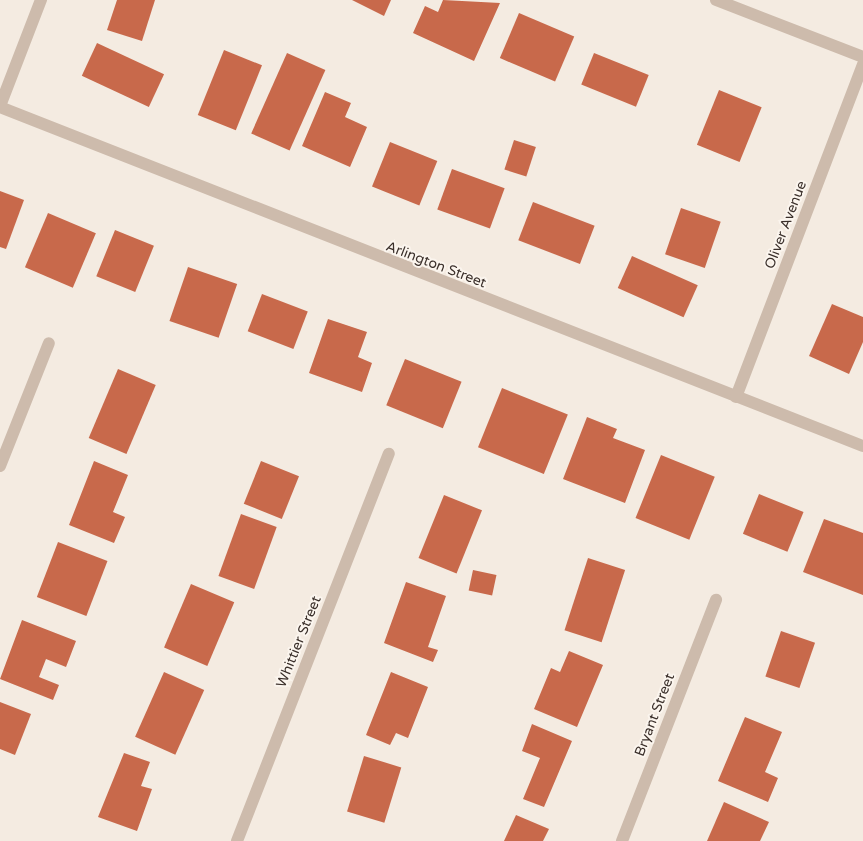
<!DOCTYPE html>
<html>
<head>
<meta charset="utf-8">
<style>
	body { margin:0 }
	#map { position:relative; width:863px; height:841px; overflow:hidden; background:#f4ebe1; font-family:"Varela Round",sans-serif }
	div>[style] { position:absolute }
	.building>* { inset:0; background:#c8694b; transform-origin:0 0 }
	.street>* { height:12px; margin:-6px; padding:0 6px; transform-origin:6px; border-radius:6px; background:#cdbbac }
	span { translate:-50% -50%; white-space:nowrap; text-align:center; line-height:1.15; -webkit-text-stroke:4px #fbf5ee; paint-order:stroke }
	.street-label { font-size:14px; color:#3b302b }
</style>
</head>
<body>
<div id="map">
	<div class="building">
		<i style="clip-path:polygon(117px 0,155px 0,142px 41px,107px 30px)"></i>
		<i style="clip-path:polygon(352px 0,391px 0,384px 16px)"></i>
		<i style="clip-path:polygon(443px 0,500px 3px,474px 61px,413px 33px,425px 6px,438px 12px)"></i>
		<i style="left:519px;top:13px;width:60px;height:49px;rotate:23deg"></i>
		<i style="left:97px;top:43px;width:74px;height:36px;rotate:25deg"></i>
		<i style="left:224px;top:50px;width:41px;height:70px;rotate:22deg"></i>
		<i style="left:287px;top:53px;width:42px;height:88px;rotate:24deg"></i>
		<i style="left:594px;top:53px;width:59px;height:34px;rotate:22deg"></i>
		<i style="left:719px;top:90px;width:46px;height:59px;rotate:22deg"></i>
		<i style="clip-path:polygon(325px 92px,351px 103px,345px 117px,367px 127px,350px 167px,302px 146px)"></i>
		<i style="left:514px;top:140px;width:23px;height:31px;rotate:18deg"></i>
		<i style="left:390px;top:142px;width:51px;height:48px;rotate:22deg"></i>
		<i style="left:452px;top:169px;width:56px;height:43px;rotate:20deg"></i>
		<i style="clip-path:polygon(0 191px,24px 200px,6px 249px,0 247px)"></i>
		<i style="left:533px;top:202px;width:66px;height:41px;rotate:21deg"></i>
		<i style="left:681px;top:208px;width:42px;height:49px;rotate:19deg"></i>
		<i style="left:48px;top:213px;width:52px;height:59px;rotate:23deg"></i>
		<i style="left:115px;top:230px;width:42px;height:50px;rotate:22deg"></i>
		<i style="left:632px;top:256px;width:72px;height:35px;rotate:24deg"></i>
		<i style="left:188px;top:267px;width:52px;height:57px;rotate:19deg"></i>
		<i style="left:262px;top:294px;width:49px;height:40px;rotate:21deg"></i>
		<i style="clip-path:polygon(832px 304px,863px 317px,863px 342px,849px 374px,809px 356px)"></i>
		<i style="clip-path:polygon(328px 319px,367px 332px,358px 357px,372px 363px,362px 392px,309px 373px)"></i>
		<i style="left:405px;top:359px;width:61px;height:50px;rotate:22deg"></i>
		<i style="left:118px;top:369px;width:41px;height:75px;rotate:23deg"></i>
		<i style="left:502px;top:388px;width:71px;height:64px;rotate:22deg"></i>
		<i style="clip-path:polygon(587px 417px,617px 429px,613px 438px,645px 450px,625px 503px,563px 479px)"></i>
		<i style="left:661px;top:455px;width:58px;height:68px;rotate:22deg"></i>
		<i style="clip-path:polygon(94px 461px,128px 475px,113px 512px,125px 517px,114px 543px,69px 525px)"></i>
		<i style="left:261px;top:461px;width:41px;height:46px;rotate:22deg"></i>
		<i style="left:759px;top:494px;width:48px;height:43px;rotate:22deg"></i>
		<i style="left:444px;top:495px;width:41px;height:68px;rotate:22deg"></i>
		<i style="left:241px;top:514px;width:38px;height:66px;rotate:20deg"></i>
		<i style="clip-path:polygon(824px 519px,863px 533px,863px 595px,803px 572px)"></i>
		<i style="left:58px;top:542px;width:53px;height:59px;rotate:21deg"></i>
		<i style="left:588px;top:558px;width:39px;height:76px;rotate:18deg"></i>
		<i style="left:473px;top:570px;width:24px;height:21px;rotate:12deg"></i>
		<i style="clip-path:polygon(406px 582px,446px 596px,428px 647px,438px 650px,433px 662px,384px 643px)"></i>
		<i style="left:191px;top:584px;width:47px;height:69px;rotate:23deg"></i>
		<i style="clip-path:polygon(22px 620px,76px 641px,66px 667px,46px 659px,39px 677px,59px 685px,53px 700px,0 679px)"></i>
		<i style="left:781px;top:631px;width:36px;height:48px;rotate:19deg"></i>
		<i style="clip-path:polygon(569px 651px,603px 665px,577px 727px,534px 709px,551px 668px,560px 672px)"></i>
		<i style="left:164px;top:672px;width:44px;height:71px;rotate:24deg"></i>
		<i style="clip-path:polygon(391px 672px,428px 687px,408px 738px,396px 733px,390px 745px,366px 735px)"></i>
		<i style="clip-path:polygon(0 702px,31px 714px,15px 755px,0 749px)"></i>
		<i style="clip-path:polygon(745px 717px,782px 732px,765px 772px,778px 778px,768px 802px,718px 781px)"></i>
		<i style="clip-path:polygon(532px 724px,572px 741px,544px 807px,523px 799px,540px 758px,522px 751px)"></i>
		<i style="clip-path:polygon(124px 753px,150px 762px,141px 786px,152px 789px,137px 831px,98px 817px)"></i>
		<i style="left:364px;top:756px;width:39px;height:58px;rotate:17deg"></i>
		<i style="clip-path:polygon(724px 802px,769px 822px,760px 841px,707px 841px)"></i>
		<i style="clip-path:polygon(516px 815px,549px 829px,543px 841px,504px 841px)"></i>
	</div>
	<div class="street">
		<i style="left:716px;top:0;width:158px;rotate:21.2deg"></i>
		<i style="left:0;top:106px;width:114px;rotate:-68.9deg"></i>
		<i style="left:0;top:107px;width:927px;rotate:21.45deg"></i>
		<i style="left:736px;top:397px;width:356px;rotate:-69.1deg"></i>
		<i style="left:0;top:466px;width:132px;rotate:-68.3deg"></i>
		<i style="left:237px;top:841px;width:416px;rotate:-68.6deg"></i>
		<i style="left:622px;top:841px;width:259px;rotate:-68.7deg"></i>
	</div>
	<div class="street-label">
		<span style="left:786px;top:225px;rotate:-69deg">Oliver Avenue</span>
		<span style="left:436px;top:265px;rotate:21deg">Arlington Street</span>
		<span style="left:299px;top:642px;rotate:-68deg">Whittier Street</span>
		<span style="left:655px;top:715px;rotate:-69deg">Bryant Street</span>
	</div>
</div>
</body>
</html>
